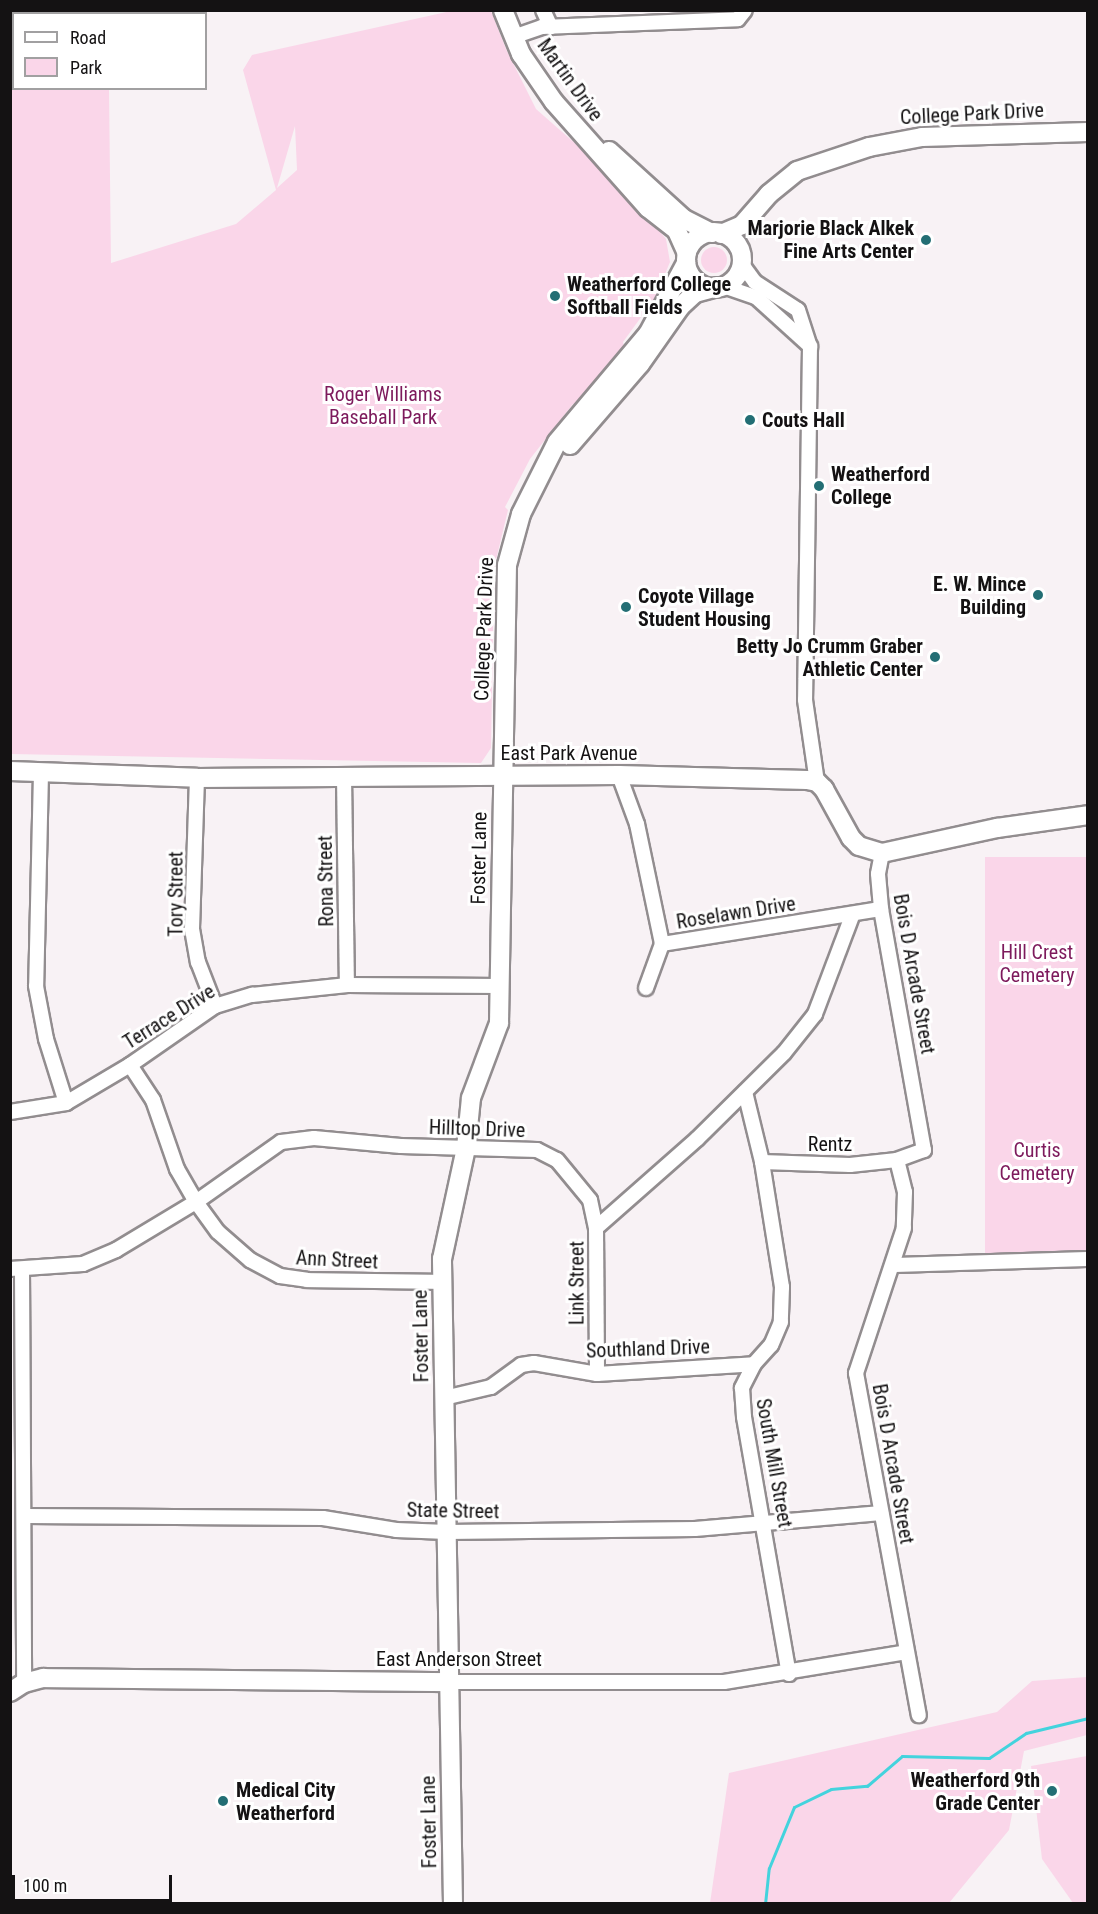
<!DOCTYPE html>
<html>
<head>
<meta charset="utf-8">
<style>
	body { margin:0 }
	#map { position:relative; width:1098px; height:1914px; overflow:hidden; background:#f8f2f5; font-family:"Roboto Condensed",sans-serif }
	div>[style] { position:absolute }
	.green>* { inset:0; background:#fad6e9; transform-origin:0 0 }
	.round { border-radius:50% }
	.stream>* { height:3px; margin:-1.5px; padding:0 1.5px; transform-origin:1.5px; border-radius:1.5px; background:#43d3dd }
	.roads { filter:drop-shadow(2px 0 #928d8f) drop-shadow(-2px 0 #928d8f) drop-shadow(0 2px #928d8f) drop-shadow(0 -2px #928d8f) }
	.street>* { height:14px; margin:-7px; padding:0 7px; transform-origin:7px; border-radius:7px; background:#fff }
	.secondary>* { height:18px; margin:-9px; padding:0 9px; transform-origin:9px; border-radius:9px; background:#fff }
	.secondary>.ring { margin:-9px; padding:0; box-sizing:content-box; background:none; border:18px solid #fff; border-radius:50% }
	.dots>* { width:16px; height:16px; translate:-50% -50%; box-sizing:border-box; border:3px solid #fff; border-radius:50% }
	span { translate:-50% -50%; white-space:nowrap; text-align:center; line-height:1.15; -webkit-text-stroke:6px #fff; paint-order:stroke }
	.street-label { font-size:20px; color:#141213 }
	.poi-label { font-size:20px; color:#141213; font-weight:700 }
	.right { translate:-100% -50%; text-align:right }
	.left { translate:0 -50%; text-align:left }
	.park-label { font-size:20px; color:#7d1a5c }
	.frame { position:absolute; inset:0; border:12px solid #141213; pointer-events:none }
	.legend { position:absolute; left:12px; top:12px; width:195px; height:78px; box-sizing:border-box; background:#fff; border:2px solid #a1a0a1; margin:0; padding:8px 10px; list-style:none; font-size:18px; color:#141213 }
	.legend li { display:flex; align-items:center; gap:12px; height:30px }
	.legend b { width:30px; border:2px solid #a1a0a1 }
	.scale { position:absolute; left:12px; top:1875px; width:160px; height:27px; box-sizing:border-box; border:3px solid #141213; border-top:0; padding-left:8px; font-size:18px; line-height:21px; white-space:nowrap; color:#141213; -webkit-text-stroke:4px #fff; paint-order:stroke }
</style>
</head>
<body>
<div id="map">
	<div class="green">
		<i style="clip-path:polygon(evenodd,11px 11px,108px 11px,14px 14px,14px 88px,109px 89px,111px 263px,236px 224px,276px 190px,243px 70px,252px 55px,451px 11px,491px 11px,506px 49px,536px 109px,619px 182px,666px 239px,670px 262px,655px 298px,623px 342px,625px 350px,580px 403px,573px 404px,530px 459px,505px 507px,508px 510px,494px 568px,491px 748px,481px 763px,11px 754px,11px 11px,295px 126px,297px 170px,277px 188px,295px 126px)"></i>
		<i class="round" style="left:701px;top:247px;width:26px;height:26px"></i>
		<i style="left:1087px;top:857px;width:396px;height:102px;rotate:90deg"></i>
		<i style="clip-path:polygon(1087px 1677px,1087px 1735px,1024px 1751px,1009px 1830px,949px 1903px,710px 1903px,729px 1773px,997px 1712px,1032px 1681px)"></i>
		<i style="clip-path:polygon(1087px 1756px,1087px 1903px,1073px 1903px,1042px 1859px,1031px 1766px)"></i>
	</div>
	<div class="stream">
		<i style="left:765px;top:1904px;width:36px;rotate:-84deg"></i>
		<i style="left:769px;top:1868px;width:66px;rotate:-67.7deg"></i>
		<i style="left:794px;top:1807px;width:41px;rotate:-25.9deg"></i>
		<i style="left:831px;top:1789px;width:36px;rotate:-5deg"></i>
		<i style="left:867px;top:1786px;width:46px;rotate:-40.6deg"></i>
		<i style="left:902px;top:1756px;width:87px;rotate:1.3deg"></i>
		<i style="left:989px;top:1758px;width:45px;rotate:-34deg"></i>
		<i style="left:1026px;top:1733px;width:64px;rotate:-13.6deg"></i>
	</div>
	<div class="roads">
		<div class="street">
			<i style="left:543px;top:10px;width:19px;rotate:65deg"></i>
			<i style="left:513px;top:37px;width:31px;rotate:-19deg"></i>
			<i style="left:542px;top:27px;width:196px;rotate:-2.3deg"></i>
			<i style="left:738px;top:19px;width:11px;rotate:-52deg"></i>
			<i style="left:741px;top:263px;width:24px;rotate:54deg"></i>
			<i style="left:755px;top:282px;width:51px;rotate:33.1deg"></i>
			<i style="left:798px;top:310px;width:38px;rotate:72deg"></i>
			<i style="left:810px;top:346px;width:354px;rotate:90.8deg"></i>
			<i style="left:805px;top:700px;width:83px;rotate:81.7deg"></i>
			<i style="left:723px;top:286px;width:36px;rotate:19deg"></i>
			<i style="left:757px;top:298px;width:72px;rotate:42.2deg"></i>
			<i style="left:41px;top:773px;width:213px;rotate:91.3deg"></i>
			<i style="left:36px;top:986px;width:54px;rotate:79.3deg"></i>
			<i style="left:46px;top:1039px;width:67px;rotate:72.6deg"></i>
			<i style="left:619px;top:775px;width:52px;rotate:69.8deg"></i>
			<i style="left:637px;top:824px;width:123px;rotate:78.2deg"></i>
			<i style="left:662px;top:944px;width:222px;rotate:-9.1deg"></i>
			<i style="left:344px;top:776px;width:209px;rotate:89.2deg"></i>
			<i style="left:197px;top:778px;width:151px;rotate:91.9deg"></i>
			<i style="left:192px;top:929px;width:34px;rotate:80deg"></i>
			<i style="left:198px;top:962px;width:47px;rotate:68.9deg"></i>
			<i style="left:882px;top:853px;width:21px;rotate:101deg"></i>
			<i style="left:878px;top:874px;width:35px;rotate:85deg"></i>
			<i style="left:881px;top:909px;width:245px;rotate:79.9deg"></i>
			<i style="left:924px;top:1150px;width:29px;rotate:160deg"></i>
			<i style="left:897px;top:1160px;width:33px;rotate:76deg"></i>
			<i style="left:905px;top:1192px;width:36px;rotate:92deg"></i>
			<i style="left:904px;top:1228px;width:153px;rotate:108.3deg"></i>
			<i style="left:856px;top:1373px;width:348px;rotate:79.6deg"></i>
			<i style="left:646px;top:988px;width:47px;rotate:-70deg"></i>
			<i style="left:130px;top:1065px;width:42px;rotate:56.7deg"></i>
			<i style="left:153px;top:1100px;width:73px;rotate:70.8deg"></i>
			<i style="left:177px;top:1169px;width:38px;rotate:60deg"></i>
			<i style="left:196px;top:1202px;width:37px;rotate:54deg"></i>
			<i style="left:218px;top:1232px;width:43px;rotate:41.2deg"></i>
			<i style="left:250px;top:1260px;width:34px;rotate:28deg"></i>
			<i style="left:280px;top:1276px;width:27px;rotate:8deg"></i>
			<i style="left:307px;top:1280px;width:135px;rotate:0.8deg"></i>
			<i style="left:745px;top:1092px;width:72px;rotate:76.3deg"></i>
			<i style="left:762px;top:1162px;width:127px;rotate:80.9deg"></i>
			<i style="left:782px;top:1287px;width:35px;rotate:92deg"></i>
			<i style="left:781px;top:1322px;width:25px;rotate:113deg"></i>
			<i style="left:771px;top:1345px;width:25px;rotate:132deg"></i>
			<i style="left:754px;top:1364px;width:27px;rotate:117deg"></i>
			<i style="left:742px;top:1388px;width:29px;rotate:86deg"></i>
			<i style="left:744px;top:1417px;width:261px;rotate:80.1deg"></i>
			<i style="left:10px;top:1112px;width:57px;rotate:-9.1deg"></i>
			<i style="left:66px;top:1103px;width:74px;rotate:-30.7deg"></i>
			<i style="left:130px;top:1065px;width:103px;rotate:-34.8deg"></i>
			<i style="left:215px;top:1006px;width:39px;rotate:-17deg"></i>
			<i style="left:252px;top:995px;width:96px;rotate:-6deg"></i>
			<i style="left:347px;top:985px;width:154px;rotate:0.4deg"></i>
			<i style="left:762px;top:1162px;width:88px;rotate:2deg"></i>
			<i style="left:850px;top:1165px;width:47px;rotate:-6.1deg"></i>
			<i style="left:596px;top:1228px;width:146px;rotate:89.6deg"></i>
			<i style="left:894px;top:1265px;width:194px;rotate:-1.8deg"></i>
			<i style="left:10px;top:1269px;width:73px;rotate:-3.9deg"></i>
			<i style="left:83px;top:1264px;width:36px;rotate:-23deg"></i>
			<i style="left:116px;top:1250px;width:93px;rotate:-31deg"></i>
			<i style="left:196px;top:1202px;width:104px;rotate:-35.2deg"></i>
			<i style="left:281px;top:1142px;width:33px;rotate:-7deg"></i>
			<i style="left:314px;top:1138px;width:87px;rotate:5.3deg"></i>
			<i style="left:401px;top:1146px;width:136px;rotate:1.7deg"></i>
			<i style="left:537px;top:1150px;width:22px;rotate:27deg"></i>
			<i style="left:557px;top:1160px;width:52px;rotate:50.5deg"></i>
			<i style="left:590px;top:1200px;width:29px;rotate:78deg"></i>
			<i style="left:596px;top:1228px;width:135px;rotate:-41.4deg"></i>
			<i style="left:697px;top:1139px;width:122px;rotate:-44.7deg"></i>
			<i style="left:784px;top:1053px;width:50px;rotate:-51.5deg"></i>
			<i style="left:815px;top:1014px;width:105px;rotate:-69.3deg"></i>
			<i style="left:22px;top:1270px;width:413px;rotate:89.7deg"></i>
			<i style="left:444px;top:1398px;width:48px;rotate:-13.2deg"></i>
			<i style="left:491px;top:1387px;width:37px;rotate:-36deg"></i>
			<i style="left:521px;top:1365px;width:13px;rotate:-9deg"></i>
			<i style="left:534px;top:1363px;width:64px;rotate:9.9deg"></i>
			<i style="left:597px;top:1374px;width:157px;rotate:-3.6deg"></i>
			<i style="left:26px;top:1516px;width:297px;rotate:0.4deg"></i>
			<i style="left:323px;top:1518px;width:74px;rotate:9.3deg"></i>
			<i style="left:396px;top:1530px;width:51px;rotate:2.2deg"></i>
			<i style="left:447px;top:1532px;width:248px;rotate:-0.7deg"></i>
			<i style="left:695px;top:1529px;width:187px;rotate:-4.9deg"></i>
			<i style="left:448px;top:1682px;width:276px"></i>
			<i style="left:724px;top:1682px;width:185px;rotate:-9.3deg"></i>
		</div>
		<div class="secondary">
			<i style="left:503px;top:10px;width:48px;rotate:67.8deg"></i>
			<i style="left:521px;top:54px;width:58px;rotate:55.5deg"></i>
			<i style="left:554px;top:102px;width:142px;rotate:48.4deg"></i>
			<i style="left:648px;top:208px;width:37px;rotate:38deg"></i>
			<i style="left:677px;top:231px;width:24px;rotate:66deg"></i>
			<i style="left:609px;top:151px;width:101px;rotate:42.2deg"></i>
			<i style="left:684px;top:219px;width:31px;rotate:27deg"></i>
			<i class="ring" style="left:686px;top:232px;width:38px;height:38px"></i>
			<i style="left:721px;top:234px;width:23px;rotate:-23deg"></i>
			<i style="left:742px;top:225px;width:41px;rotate:-48.9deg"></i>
			<i style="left:769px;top:194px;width:36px;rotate:-39deg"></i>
			<i style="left:797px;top:171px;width:76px;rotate:-18.4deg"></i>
			<i style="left:869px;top:147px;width:54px;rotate:-10.7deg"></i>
			<i style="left:922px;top:137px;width:166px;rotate:-1.7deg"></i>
			<i style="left:570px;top:445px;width:107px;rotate:-49.2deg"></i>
			<i style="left:640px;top:364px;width:70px;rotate:-54.9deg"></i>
			<i style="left:680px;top:307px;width:21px;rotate:-43deg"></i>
			<i style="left:695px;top:293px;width:23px;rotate:-15deg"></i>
			<i style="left:10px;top:771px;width:187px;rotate:2.1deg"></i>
			<i style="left:197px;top:778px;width:422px;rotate:-0.4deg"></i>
			<i style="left:619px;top:775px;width:188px;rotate:1.5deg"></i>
			<i style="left:807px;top:780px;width:10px;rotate:11deg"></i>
			<i style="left:817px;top:782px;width:10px;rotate:45deg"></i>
			<i style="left:824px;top:789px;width:56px;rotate:61.1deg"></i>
			<i style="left:851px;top:838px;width:11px;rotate:45deg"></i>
			<i style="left:859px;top:846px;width:24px;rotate:17deg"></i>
			<i style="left:882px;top:853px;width:118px;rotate:-12.3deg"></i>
			<i style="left:997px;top:828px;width:92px;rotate:-8.1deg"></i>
			<i style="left:10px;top:1692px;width:17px;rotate:-33deg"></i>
			<i style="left:24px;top:1683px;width:20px;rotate:-15deg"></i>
			<i style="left:43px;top:1678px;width:405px;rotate:0.6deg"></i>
			<i style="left:453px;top:1904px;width:645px;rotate:-90.98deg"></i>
			<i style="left:442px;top:1259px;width:114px;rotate:-77.8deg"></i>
			<i style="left:466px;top:1148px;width:50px;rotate:-84.3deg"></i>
			<i style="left:471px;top:1098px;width:80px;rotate:-69.5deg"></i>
			<i style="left:499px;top:1023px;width:458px;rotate:-89deg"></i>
			<i style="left:507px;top:565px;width:53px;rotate:-74.6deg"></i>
			<i style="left:521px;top:514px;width:80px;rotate:-63.4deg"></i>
			<i style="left:557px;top:442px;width:141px;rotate:-49.9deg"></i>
			<i style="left:648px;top:334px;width:81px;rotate:-61.8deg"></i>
		</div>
	</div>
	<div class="dots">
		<i style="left:926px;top:240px;background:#236e74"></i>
		<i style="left:555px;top:296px;background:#236e74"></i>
		<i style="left:750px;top:420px;background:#236e74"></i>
		<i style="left:819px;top:486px;background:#236e74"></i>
		<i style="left:1038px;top:595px;background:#236e74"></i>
		<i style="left:626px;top:607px;background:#236e74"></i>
		<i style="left:935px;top:657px;background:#236e74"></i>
		<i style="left:1052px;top:1791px;background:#236e74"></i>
		<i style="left:223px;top:1801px;background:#236e74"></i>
	</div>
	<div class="street-label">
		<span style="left:570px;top:80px;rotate:54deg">Martin Drive</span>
		<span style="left:972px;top:114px;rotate:-3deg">College Park Drive</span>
		<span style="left:484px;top:629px;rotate:-88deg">College Park Drive</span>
		<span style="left:569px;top:753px">East Park Avenue</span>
		<span style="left:479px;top:858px;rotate:-89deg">Foster Lane</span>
		<span style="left:326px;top:881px;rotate:-91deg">Rona Street</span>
		<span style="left:176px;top:894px;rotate:-90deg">Tory Street</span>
		<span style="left:736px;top:913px;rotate:-9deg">Roselawn Drive</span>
		<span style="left:914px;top:974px;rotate:80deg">Bois D Arcade Street</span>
		<span style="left:169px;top:1017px;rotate:-32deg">Terrace Drive</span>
		<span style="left:477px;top:1129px;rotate:2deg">Hilltop Drive</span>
		<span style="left:830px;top:1144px">Rentz</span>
		<span style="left:337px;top:1260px;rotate:3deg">Ann Street</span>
		<span style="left:577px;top:1283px;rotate:-90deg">Link Street</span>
		<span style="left:421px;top:1336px;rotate:-91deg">Foster Lane</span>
		<span style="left:648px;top:1349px;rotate:-2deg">Southland Drive</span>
		<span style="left:774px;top:1463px;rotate:80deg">South Mill Street</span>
		<span style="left:893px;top:1464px;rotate:80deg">Bois D Arcade Street</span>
		<span style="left:453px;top:1511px;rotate:1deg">State Street</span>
		<span style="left:459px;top:1659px">East Anderson Street</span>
		<span style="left:429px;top:1822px;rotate:-91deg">Foster Lane</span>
	</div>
	<div class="poi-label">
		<span class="right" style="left:914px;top:240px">Marjorie Black Alkek<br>Fine Arts Center</span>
		<span class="left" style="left:567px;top:296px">Weatherford College<br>Softball Fields</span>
		<span class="left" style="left:762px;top:420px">Couts Hall</span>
		<span class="left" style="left:831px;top:486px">Weatherford<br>College</span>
		<span class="right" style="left:1026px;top:596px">E. W. Mince<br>Building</span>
		<span class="left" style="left:638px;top:608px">Coyote Village<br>Student Housing</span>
		<span class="right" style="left:923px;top:658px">Betty Jo Crumm Graber<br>Athletic Center</span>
		<span class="right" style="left:1040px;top:1792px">Weatherford 9th<br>Grade Center</span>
		<span class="left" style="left:236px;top:1802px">Medical City<br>Weatherford</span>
	</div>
	<div class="park-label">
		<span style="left:383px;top:406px">Roger Williams<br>Baseball Park</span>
		<span style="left:1037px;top:964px">Hill Crest<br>Cemetery</span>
		<span style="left:1037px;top:1162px">Curtis<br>Cemetery</span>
	</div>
	<div class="frame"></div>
	<ul class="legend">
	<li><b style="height:8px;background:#fff"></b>Road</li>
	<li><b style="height:16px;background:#fad6e9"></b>Park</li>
	</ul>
	<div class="scale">100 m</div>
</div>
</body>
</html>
